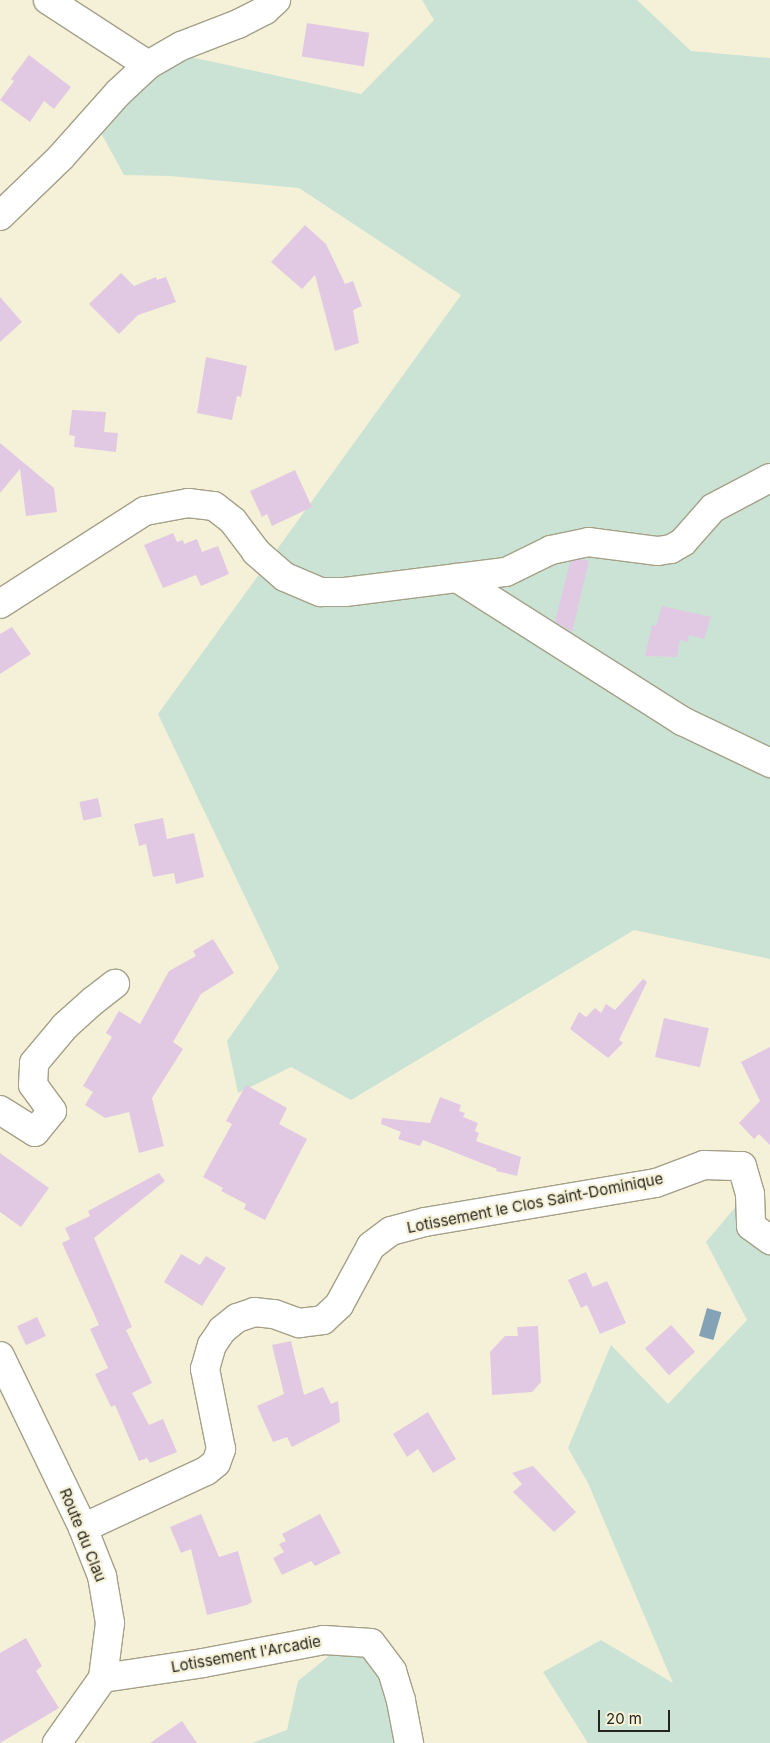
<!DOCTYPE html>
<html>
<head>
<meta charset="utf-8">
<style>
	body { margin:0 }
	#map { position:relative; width:770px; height:1743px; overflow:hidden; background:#f5f1d8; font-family:Inter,sans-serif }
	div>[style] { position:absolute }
	.green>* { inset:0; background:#cbe3d4 }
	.water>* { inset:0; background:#84a2b5; transform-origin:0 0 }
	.building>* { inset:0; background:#e1c9e3; transform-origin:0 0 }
	.roads { filter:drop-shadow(1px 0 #a4a089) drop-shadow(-1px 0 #a4a089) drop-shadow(0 1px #a4a089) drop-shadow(0 -1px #a4a089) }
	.street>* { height:28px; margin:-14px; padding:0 14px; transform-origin:14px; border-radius:14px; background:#fff }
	span { translate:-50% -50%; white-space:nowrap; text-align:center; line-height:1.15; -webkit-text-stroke:4.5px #f5f1d8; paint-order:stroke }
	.street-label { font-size:15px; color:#26251c }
	.scale { position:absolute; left:598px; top:1710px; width:72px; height:22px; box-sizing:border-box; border:2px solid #26251c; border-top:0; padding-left:6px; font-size:15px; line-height:18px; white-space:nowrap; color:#26251c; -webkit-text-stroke:4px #f5f1d8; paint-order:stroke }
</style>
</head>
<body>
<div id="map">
	<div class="green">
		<i style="clip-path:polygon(422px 0,637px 0,691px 51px,770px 58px,770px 959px,634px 930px,351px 1100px,291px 1067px,238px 1093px,227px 1041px,279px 968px,158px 714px,461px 295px,299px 188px,170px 176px,124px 175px,95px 122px,177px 54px,361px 94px,434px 20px)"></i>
		<i style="clip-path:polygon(738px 1204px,770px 1246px,770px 1743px,588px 1743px,543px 1672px,601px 1640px,673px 1683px,588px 1483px,568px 1448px,611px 1345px,668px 1404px,747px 1320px,706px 1242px)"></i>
		<i style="clip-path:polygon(340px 1647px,368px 1658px,398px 1718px,397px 1743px,252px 1743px,287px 1730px,298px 1681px)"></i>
	</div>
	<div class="water">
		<i style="left:707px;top:1308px;width:15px;height:29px;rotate:16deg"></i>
	</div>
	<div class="building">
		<i style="left:307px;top:23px;width:63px;height:34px;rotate:9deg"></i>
		<i style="clip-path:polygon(29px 55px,71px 87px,54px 109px,44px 101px,30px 122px,0 100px,14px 81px,11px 79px)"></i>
		<i style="clip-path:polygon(305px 225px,326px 244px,345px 284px,353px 281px,362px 306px,353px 310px,359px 343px,335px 351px,315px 275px,302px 289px,271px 262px)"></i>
		<i style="clip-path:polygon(121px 273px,134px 286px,156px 277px,157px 280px,166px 277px,176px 302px,138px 315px,119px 334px,89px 304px)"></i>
		<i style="clip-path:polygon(0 297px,22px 322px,0 342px)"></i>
		<i style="clip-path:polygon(206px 357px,247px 366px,241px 397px,237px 396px,232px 420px,197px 413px)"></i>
		<i style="clip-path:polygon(72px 410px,106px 412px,104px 432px,118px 433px,116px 452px,74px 447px,75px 436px,69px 435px)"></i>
		<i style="clip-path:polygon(0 443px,54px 488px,57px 512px,26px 516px,20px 469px,0 493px)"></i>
		<i style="clip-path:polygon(295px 470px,312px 507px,272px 526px,267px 514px,262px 517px,250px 491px)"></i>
		<i style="clip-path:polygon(173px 533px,177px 542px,183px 540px,184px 544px,197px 539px,202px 552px,218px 546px,229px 574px,201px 586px,196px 575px,163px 588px,144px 545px)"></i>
		<i style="clip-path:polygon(581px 559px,589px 561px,572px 632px,555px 622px,570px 562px)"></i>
		<i style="clip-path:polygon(662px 606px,711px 617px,704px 639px,689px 635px,688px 642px,680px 640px,677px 657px,645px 656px,652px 625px,656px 626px)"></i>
		<i style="clip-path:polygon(12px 627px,31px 654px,0 674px,0 634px)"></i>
		<i style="left:98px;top:798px;width:19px;height:19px;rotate:78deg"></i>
		<i style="clip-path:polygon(163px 818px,167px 839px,194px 833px,204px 877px,176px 884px,174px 873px,153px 877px,146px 844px,139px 846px,134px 824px)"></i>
		<i style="clip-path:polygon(213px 939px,234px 973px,201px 994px,173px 1042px,183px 1049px,152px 1098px,164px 1146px,139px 1153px,129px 1112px,105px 1118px,85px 1105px,93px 1092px,83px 1086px,112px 1037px,106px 1033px,119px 1011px,140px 1024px,169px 971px,196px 956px,193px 951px)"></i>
		<i style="clip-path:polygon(643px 979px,647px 982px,619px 1040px,623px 1043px,608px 1058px,570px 1029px,579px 1012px,586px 1017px,595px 1008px,601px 1013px,606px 1004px,615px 1010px)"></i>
		<i style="left:664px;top:1018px;width:46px;height:40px;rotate:13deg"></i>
		<i style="clip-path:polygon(770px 1047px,770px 1145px,759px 1134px,754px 1139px,739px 1123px,760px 1101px,741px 1062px)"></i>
		<i style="clip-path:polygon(246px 1085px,287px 1108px,279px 1124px,307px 1139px,265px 1220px,244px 1209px,246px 1204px,221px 1191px,223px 1188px,203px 1177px,232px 1124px,226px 1121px)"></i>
		<i style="clip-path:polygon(440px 1097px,461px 1105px,459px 1111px,465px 1113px,463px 1117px,478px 1123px,475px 1131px,479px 1133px,476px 1141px,521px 1157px,517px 1176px,496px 1171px,497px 1169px,423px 1140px,420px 1146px,398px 1139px,401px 1132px,381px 1124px,382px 1118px,430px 1123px)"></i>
		<i style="clip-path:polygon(0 1153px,49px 1188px,21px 1227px,0 1212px)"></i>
		<i style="clip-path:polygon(159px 1173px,165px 1181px,94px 1238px,132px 1327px,126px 1330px,152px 1383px,132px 1393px,149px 1425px,163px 1419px,177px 1452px,150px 1463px,147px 1458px,139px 1461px,115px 1405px,111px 1407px,95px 1374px,108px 1368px,90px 1329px,99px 1325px,62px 1243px,70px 1239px,65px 1228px,90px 1216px,88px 1211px)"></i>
		<i style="clip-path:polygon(181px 1254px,200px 1265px,206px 1256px,226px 1268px,202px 1306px,164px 1282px)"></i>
		<i style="clip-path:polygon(586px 1272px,593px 1287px,607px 1281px,626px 1323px,600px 1334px,587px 1305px,581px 1308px,568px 1280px)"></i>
		<i style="left:37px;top:1317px;width:21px;height:22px;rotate:65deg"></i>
		<i style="left:671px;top:1325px;width:36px;height:35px;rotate:48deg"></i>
		<i style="clip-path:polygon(538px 1326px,541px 1382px,532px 1392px,492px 1395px,490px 1352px,505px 1336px,518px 1336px,517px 1327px)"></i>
		<i style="clip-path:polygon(291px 1341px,304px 1395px,323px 1387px,331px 1404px,338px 1401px,340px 1422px,292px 1447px,287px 1437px,273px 1442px,257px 1406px,284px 1394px,272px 1345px)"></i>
		<i style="clip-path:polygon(428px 1412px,456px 1459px,433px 1473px,418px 1449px,407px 1457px,393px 1434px)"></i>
		<i style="clip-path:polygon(533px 1466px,576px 1512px,554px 1532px,513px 1492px,522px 1484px,512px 1473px)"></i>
		<i style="clip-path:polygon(201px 1514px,219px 1557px,238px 1551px,252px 1602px,247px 1605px,207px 1615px,191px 1549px,181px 1553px,170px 1527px)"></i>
		<i style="clip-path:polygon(320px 1514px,341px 1553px,315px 1566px,311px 1561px,282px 1575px,273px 1558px,284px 1552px,279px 1544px,286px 1541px,282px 1534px)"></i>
		<i style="clip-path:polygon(26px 1638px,42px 1666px,36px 1671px,59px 1708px,0 1743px,0 1653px)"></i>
		<i style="clip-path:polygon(182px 1721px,197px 1743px,150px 1743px)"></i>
	</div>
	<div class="roads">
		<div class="street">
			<i style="left:48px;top:0;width:119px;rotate:33deg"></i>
			<i style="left:0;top:216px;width:85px;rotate:-44deg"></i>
			<i style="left:61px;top:157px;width:86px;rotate:-48.3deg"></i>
			<i style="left:118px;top:93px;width:41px;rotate:-43deg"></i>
			<i style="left:148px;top:65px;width:38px;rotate:-30deg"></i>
			<i style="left:181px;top:46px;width:61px;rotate:-21.1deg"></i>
			<i style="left:238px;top:24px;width:30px;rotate:-27deg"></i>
			<i style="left:265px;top:10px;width:15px;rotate:-42deg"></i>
			<i style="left:457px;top:578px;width:267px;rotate:32.4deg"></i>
			<i style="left:682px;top:721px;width:98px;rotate:25.5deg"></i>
			<i style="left:0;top:604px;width:172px;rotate:-32.7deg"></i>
			<i style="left:145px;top:511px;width:44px;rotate:-10.5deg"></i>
			<i style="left:188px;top:503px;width:26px;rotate:7deg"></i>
			<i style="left:214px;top:506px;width:24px;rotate:38deg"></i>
			<i style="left:233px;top:521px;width:39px;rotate:53deg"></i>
			<i style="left:256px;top:552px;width:38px;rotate:41deg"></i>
			<i style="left:285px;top:577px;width:39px;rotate:23deg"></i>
			<i style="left:321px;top:592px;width:24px"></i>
			<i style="left:345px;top:592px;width:162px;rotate:-7.1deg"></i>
			<i style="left:506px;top:572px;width:50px;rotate:-26.1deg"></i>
			<i style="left:551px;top:550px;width:38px;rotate:-12deg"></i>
			<i style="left:588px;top:542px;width:71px;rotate:7.3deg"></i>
			<i style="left:658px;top:551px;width:13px;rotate:-9deg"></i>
			<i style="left:671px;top:549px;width:14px;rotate:-30deg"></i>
			<i style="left:683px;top:542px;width:45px;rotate:-48.6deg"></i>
			<i style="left:713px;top:508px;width:64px;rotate:-27.8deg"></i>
			<i style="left:0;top:1110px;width:41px;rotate:32.2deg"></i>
			<i style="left:35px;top:1132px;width:27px;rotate:-51deg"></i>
			<i style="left:52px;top:1111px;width:32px;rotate:-126deg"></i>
			<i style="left:33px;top:1085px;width:22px;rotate:-87deg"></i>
			<i style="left:34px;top:1063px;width:48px;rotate:-50deg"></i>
			<i style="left:65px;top:1026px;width:38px;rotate:-42deg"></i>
			<i style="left:93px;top:1001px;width:28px;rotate:-38deg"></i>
			<i style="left:0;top:1356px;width:191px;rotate:64.2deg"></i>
			<i style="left:83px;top:1528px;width:52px;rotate:68.4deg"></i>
			<i style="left:102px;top:1576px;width:48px;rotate:80.3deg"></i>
			<i style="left:110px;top:1623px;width:55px;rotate:97.3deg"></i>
			<i style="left:103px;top:1678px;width:80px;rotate:125.3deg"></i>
			<i style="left:83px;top:1528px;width:136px;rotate:-24.9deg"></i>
			<i style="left:206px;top:1471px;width:13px;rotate:-39deg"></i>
			<i style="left:216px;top:1463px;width:15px;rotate:-70deg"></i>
			<i style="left:221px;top:1449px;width:82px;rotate:-101.3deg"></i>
			<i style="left:205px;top:1369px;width:25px;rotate:-74deg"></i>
			<i style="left:212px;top:1345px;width:18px;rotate:-56deg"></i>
			<i style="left:222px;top:1330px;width:19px;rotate:-39deg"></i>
			<i style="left:237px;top:1318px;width:18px;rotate:-19deg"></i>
			<i style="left:254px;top:1312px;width:20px;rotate:6deg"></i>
			<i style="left:274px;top:1314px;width:27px;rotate:20deg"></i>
			<i style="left:299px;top:1323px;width:24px;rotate:-7deg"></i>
			<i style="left:323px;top:1320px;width:22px;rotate:-43deg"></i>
			<i style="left:339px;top:1305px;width:67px;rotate:-61.5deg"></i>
			<i style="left:371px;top:1246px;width:25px;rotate:-37deg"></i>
			<i style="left:391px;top:1231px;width:35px;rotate:-15deg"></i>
			<i style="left:425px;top:1222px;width:234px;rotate:-9.6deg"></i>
			<i style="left:656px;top:1183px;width:51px;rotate:-20.6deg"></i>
			<i style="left:704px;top:1165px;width:38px;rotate:2deg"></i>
			<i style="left:742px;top:1166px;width:29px;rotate:74deg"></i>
			<i style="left:750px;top:1194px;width:32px;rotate:88deg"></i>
			<i style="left:751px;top:1226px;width:24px;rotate:36deg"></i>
			<i style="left:103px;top:1678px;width:101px;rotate:-8.5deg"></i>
			<i style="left:203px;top:1663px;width:123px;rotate:-10.8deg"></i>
			<i style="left:324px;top:1640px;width:47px;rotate:3.7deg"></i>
			<i style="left:371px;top:1643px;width:35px;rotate:53deg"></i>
			<i style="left:392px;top:1671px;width:31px;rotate:73deg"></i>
			<i style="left:401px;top:1701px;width:43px;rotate:79.2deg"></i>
		</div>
	</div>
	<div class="street-label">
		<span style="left:535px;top:1203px;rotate:-11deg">Lotissement le Clos Saint-Dominique</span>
		<span style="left:83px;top:1535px;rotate:68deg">Route du Clau</span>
		<span style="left:246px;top:1654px;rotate:-10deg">Lotissement l'Arcadie</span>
	</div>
	<div class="scale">20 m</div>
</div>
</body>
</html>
